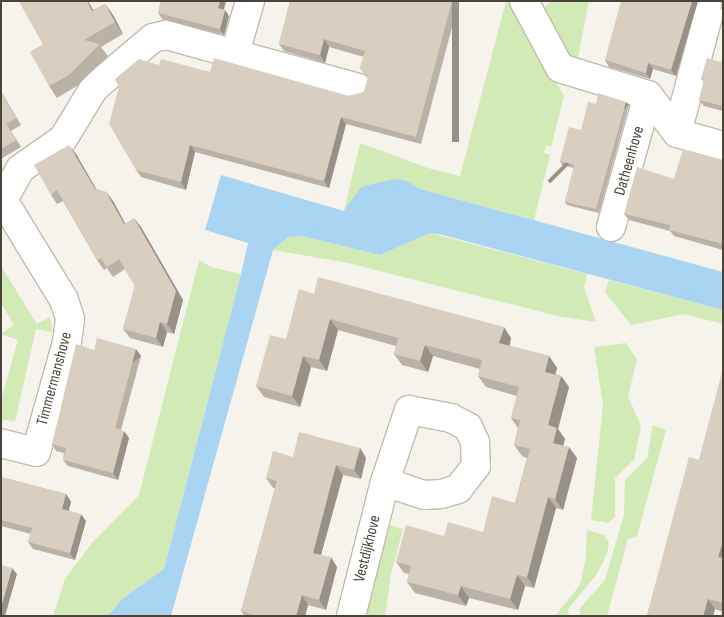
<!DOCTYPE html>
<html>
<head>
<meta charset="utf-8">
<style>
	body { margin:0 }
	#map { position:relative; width:724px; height:617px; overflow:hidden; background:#f6f3ec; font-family:"Sofia Sans Condensed",sans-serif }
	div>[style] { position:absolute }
	.green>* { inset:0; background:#d2eab5 }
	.water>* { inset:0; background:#a9d4f2 }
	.roads { filter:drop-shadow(1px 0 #c2bbae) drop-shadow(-1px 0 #c2bbae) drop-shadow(0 1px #c2bbae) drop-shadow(0 -1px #c2bbae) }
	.minor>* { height:28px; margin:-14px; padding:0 14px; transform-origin:14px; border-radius:14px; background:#fff }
	.wall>* { inset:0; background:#bab2a6 }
	.shaded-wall>* { inset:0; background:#979187; transform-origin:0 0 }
	.building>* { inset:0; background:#d8cfc1 }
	span { translate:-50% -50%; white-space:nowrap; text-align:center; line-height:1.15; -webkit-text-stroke:4px #fff; paint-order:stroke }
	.street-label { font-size:16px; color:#4b4439 }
	.frame { position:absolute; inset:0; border:2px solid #4b4439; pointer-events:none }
</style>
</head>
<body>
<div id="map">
	<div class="green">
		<i style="clip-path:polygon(506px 1px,511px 1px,564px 96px,551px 147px,546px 145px,544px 153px,550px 155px,534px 220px,420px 189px,407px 181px,353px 201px,344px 211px,360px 143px,428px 168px,460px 176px)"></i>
		<i style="clip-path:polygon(551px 1px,589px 1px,577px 63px,558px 50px,538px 15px)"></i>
		<i style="clip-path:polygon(430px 233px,587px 274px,584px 287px,596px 322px,562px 317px,348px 263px,273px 250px,288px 237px,302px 236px,380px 255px)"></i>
		<i style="clip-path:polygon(199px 260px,211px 267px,241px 274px,164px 569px,122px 599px,108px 616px,53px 616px,65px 579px,92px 543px,139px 495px)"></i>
		<i style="clip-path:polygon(1px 266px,37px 324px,50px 317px,53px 332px,36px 329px,15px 422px,3px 419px,1px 428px,1px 400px,18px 340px,1px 334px,14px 325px,1px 303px)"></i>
		<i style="clip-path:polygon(609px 280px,723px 310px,723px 324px,684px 314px,631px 325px,605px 292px)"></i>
		<i style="clip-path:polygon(626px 343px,637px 360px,628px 396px,641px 426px,634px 460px,615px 478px,615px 517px,608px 523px,591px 520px,603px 405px,594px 347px)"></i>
		<i style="clip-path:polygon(653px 425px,666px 430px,637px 536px,628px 539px,607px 616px,580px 616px,580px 608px,605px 580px,624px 515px,625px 480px,647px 458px)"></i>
		<i style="clip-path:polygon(387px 524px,403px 529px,391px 574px,385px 616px,361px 616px)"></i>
		<i style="clip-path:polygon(587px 530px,604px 535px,609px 543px,607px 554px,597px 574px,568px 609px,569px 616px,555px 616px,580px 585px,586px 557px)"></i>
	</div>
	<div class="water">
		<i style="clip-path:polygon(221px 175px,344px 211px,361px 187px,394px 179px,407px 181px,420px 189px,723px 272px,723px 310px,443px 235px,430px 233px,380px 255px,302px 236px,288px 237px,273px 250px,171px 616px,108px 616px,122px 599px,164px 569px,241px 274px,248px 243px,205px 230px)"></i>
	</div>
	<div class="roads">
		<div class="minor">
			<i style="left:524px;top:1px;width:76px;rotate:61.8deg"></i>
			<i style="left:560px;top:68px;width:92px;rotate:17.1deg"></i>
			<i style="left:648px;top:95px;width:48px;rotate:52.7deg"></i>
			<i style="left:235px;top:53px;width:54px;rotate:-73.9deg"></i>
			<i style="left:677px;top:133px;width:137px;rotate:-75.1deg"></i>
			<i style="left:677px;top:133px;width:48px;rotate:15.8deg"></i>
			<i style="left:3px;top:200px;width:35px;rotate:-61deg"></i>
			<i style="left:20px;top:169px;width:52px;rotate:-34.9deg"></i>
			<i style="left:63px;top:139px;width:60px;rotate:-58.7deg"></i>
			<i style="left:94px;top:88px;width:77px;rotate:-40.3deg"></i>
			<i style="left:153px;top:38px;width:13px;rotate:-13deg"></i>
			<i style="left:166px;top:35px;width:199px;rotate:15.4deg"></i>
			<i style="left:1px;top:202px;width:3px;rotate:-45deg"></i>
			<i style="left:3px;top:200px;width:117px;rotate:58.6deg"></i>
			<i style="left:64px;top:300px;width:20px;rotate:72deg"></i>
			<i style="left:70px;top:319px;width:23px;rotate:97deg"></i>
			<i style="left:67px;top:342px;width:114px;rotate:105.7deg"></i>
			<i style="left:36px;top:452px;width:36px;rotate:-166deg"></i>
			<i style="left:611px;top:227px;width:137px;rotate:-74.3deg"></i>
			<i style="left:351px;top:616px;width:138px;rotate:-75.8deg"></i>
			<i style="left:385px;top:482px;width:76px;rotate:-71.6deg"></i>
			<i style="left:409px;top:410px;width:43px;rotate:10.8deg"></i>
			<i style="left:451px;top:418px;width:19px;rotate:28deg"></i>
			<i style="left:468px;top:427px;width:17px;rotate:65deg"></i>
			<i style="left:475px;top:442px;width:24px;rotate:88deg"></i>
			<i style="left:476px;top:466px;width:29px;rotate:128deg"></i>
			<i style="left:458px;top:489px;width:17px;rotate:163deg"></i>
			<i style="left:442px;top:494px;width:18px;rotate:177deg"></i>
			<i style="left:424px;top:495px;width:41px;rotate:-161.6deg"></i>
		</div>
	</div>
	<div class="wall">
		<i style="clip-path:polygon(19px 1px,88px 1px,93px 10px,105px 4px,113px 15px,123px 34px,101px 47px,108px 56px,77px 86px,57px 98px,49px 86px,43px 44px)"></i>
		<i style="clip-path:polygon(161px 1px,226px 1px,224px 10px,225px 10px,229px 16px,224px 35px,162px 19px,158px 13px)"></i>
		<i style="clip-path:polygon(290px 1px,459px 1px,421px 144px,346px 124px,329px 188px,195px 152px,186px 190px,141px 177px,136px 170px,159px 65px,210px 72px,349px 96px,364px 92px,368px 78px,360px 68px,364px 57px,329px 47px,325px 63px,284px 51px,279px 44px)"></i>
		<i style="clip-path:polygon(698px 1px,676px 76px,653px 69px,650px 79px,609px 67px,605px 60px)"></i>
		<i style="clip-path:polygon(723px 57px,723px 111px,704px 106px,699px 100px,704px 82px,701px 78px,721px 62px)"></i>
		<i style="clip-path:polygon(1px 91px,21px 125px,11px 131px,21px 147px,1px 159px)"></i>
		<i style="clip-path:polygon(626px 102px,629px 105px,599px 213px,567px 205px,565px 202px,574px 168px,562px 165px,560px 161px,581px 130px,596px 104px)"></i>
		<i style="clip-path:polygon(76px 154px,96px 189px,106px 192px,113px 201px,125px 223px,141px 227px,183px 300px,174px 334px,167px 332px,163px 347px,130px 338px,123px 329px,135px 286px,125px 269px,113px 277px,107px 268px,104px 270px,97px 260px,63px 201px,57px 204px,51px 195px)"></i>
		<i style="clip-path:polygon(723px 160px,723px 250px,674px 236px,670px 231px,629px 220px,624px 214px,674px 179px)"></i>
		<i style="clip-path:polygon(314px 294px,511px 338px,510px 346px,549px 356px,557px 368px,555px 374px,561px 376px,569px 387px,558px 429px,565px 439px,563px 445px,577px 458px,563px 510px,556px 508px,534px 588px,525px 586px,518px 610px,469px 598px,466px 606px,415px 593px,407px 582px,409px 574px,404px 573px,396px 562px,444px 536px,483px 532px,515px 503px,527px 458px,522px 456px,514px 445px,518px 428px,511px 418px,517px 396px,486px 387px,478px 376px,480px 369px,433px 356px,428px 372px,402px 365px,394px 354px,396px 346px,338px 330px,327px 371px,311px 367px,300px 407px,264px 397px,256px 386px)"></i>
		<i style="clip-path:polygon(94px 350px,141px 356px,121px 430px,129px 438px,118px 480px,68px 466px,63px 460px,64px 453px,56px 451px,52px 444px)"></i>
		<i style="clip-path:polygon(723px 372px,723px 612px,715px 609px,713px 616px,648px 616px,647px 615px,699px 460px)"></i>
		<i style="clip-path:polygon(360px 448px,366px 458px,361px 479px,343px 475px,321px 555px,337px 567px,326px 610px,308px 605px,305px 616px,245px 616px,241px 611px,275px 488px,273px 488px,266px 478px,293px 457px)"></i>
		<i style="clip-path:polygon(1px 477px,66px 494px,71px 502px,69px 510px,86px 521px,75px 560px,33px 549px,28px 542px,31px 534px,1px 526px)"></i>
	</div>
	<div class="shaded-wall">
		<i style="clip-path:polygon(87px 1px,88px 1px,100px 22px,92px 11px)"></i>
		<i style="clip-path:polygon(220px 1px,226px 1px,222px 14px,218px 8px)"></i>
		<i style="left:452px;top:1px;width:7px;height:141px"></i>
		<i style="clip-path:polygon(692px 1px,698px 1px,676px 76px,671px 70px)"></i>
		<i style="clip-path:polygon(105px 4px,113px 15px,123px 34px,115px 22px)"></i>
		<i style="clip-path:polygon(225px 10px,229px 16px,224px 35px,220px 29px)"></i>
		<i style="clip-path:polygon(324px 39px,329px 47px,325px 63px,320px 55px)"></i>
		<i style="clip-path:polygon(648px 63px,653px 69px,650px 79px,646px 73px)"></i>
		<i style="left:626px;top:102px;width:4px;height:111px;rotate:45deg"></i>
		<i style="clip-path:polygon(341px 117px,346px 124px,329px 188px,324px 181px)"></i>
		<i style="clip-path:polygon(69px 145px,76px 154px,102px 199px,95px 189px)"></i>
		<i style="clip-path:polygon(190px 145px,195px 152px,186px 190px,181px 182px)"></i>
		<i style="clip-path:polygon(106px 192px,113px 201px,130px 233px,124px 224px)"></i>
		<i style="clip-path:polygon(134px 218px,141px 227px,183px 300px,174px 334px,167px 324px)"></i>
		<i style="clip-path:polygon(330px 319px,338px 330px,327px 371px,319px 360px)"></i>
		<i style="clip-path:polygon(160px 322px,167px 332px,163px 347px,156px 338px)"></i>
		<i style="clip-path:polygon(504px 327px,511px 338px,507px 354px,499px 343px)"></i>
		<i style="clip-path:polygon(425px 345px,433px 356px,428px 372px,420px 361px)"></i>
		<i style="left:136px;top:349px;width:9px;height:82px;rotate:54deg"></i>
		<i style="clip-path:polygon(303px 356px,311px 367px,300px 407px,292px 396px)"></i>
		<i style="clip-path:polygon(549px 356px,557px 368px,553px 383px,545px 372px)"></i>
		<i style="clip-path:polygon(561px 376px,569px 387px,558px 429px,565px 439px,561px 454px,553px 443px,548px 425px)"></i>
		<i style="clip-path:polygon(124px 431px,129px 438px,118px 480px,113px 473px)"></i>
		<i style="clip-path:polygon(569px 447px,577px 458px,563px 510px,555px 499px)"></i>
		<i style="clip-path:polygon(360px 448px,366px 458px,361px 479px,354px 470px)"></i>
		<i style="clip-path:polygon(336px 465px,343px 475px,319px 562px,313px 553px)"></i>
		<i style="clip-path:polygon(66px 494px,71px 502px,67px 516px,62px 509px)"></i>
		<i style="clip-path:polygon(548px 497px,556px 508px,534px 588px,527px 577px)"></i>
		<i style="clip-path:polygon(81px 514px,86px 521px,75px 560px,70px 553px)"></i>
		<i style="clip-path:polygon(723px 541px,723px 563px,718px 557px)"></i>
		<i style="clip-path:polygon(331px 557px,337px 567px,326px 610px,319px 600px)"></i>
		<i style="clip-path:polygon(12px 568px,17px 574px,5px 616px,1px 616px,1px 607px)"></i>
		<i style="clip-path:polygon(517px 575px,525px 586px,518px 610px,510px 599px)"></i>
		<i style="clip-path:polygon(461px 586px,469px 598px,466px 606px,458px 595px)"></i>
		<i style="clip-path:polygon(302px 595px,308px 605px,305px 616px,296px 616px)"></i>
		<i style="clip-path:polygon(708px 599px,715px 609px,713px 616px,703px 616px)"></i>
	</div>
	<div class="building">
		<i style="clip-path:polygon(19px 1px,87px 1px,92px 11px,105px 4px,115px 22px,84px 40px,100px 44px,69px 75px,49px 86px,30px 52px,43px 44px)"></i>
		<i style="clip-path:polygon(161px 1px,220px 1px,218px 8px,225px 10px,220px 29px,158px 13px)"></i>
		<i style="clip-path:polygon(290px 1px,452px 1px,416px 137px,341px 117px,324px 181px,190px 145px,181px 182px,136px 170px,109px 124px,119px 87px,115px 79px,139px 59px,159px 65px,161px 59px,210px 72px,214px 58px,349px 96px,364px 92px,368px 77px,360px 68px,365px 51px,324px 39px,320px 55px,279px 44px)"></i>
		<i style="clip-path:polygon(621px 1px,692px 1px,671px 70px,648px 63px,646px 73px,605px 60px)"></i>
		<i style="clip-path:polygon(721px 1px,723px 1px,723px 10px,720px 9px)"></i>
		<i style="clip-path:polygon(723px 57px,723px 106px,699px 100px,704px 79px,701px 78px,707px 58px,721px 62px)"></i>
		<i style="clip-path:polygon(1px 92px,16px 118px,6px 124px,16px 140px,1px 149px)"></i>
		<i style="clip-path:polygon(598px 93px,626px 102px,596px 209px,565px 202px,574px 165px,560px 161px,569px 127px,581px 130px,588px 102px,596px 104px)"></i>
		<i style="clip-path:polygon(69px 145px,95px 189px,106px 192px,124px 224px,134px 218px,176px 291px,167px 324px,160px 322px,156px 338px,123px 329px,135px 286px,119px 259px,107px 267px,101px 258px,97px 260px,57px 190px,51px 195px,34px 165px)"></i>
		<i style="clip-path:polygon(683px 149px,723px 160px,723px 244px,669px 230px,670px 225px,624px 214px,637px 167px,674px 179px)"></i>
		<i style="clip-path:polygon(318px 277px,504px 327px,499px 343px,549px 356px,545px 372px,561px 376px,548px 425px,557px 428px,553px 443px,569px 447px,555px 499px,548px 497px,527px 577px,517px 575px,510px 599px,461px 586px,458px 595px,407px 582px,411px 566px,396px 562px,406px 525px,444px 536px,448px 522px,483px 532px,492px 496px,515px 503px,530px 449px,514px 445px,520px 420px,511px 418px,519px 387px,478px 376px,482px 360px,425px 345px,420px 361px,394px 354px,398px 338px,330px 319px,319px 360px,303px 356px,292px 396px,256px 386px,270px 335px,286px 339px,299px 289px,314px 294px)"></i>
		<i style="clip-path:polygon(97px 338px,136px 349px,115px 428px,124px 431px,113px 473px,63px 460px,66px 448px,52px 444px,76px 344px,94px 350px)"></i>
		<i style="clip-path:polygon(722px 372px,723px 541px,718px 557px,723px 558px,723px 603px,708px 599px,703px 616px,652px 616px,647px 615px,689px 457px,699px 460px)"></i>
		<i style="clip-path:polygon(299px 432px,360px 448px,354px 470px,336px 465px,313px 553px,331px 557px,319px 600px,302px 595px,296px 616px,257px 616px,241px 611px,277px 481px,266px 478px,273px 451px,293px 457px)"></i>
		<i style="clip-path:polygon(1px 477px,66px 494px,62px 509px,81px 514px,70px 553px,28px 542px,32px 528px,1px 520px)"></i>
		<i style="clip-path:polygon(1px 565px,12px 568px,1px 607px)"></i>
	</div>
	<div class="street-label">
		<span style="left:630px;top:161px;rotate:-74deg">Datheenhove</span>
		<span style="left:55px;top:379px;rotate:-75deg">Timmermanshove</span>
		<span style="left:368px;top:549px;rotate:-76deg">Vestdijkhove</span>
	</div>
	<div class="frame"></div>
</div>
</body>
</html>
